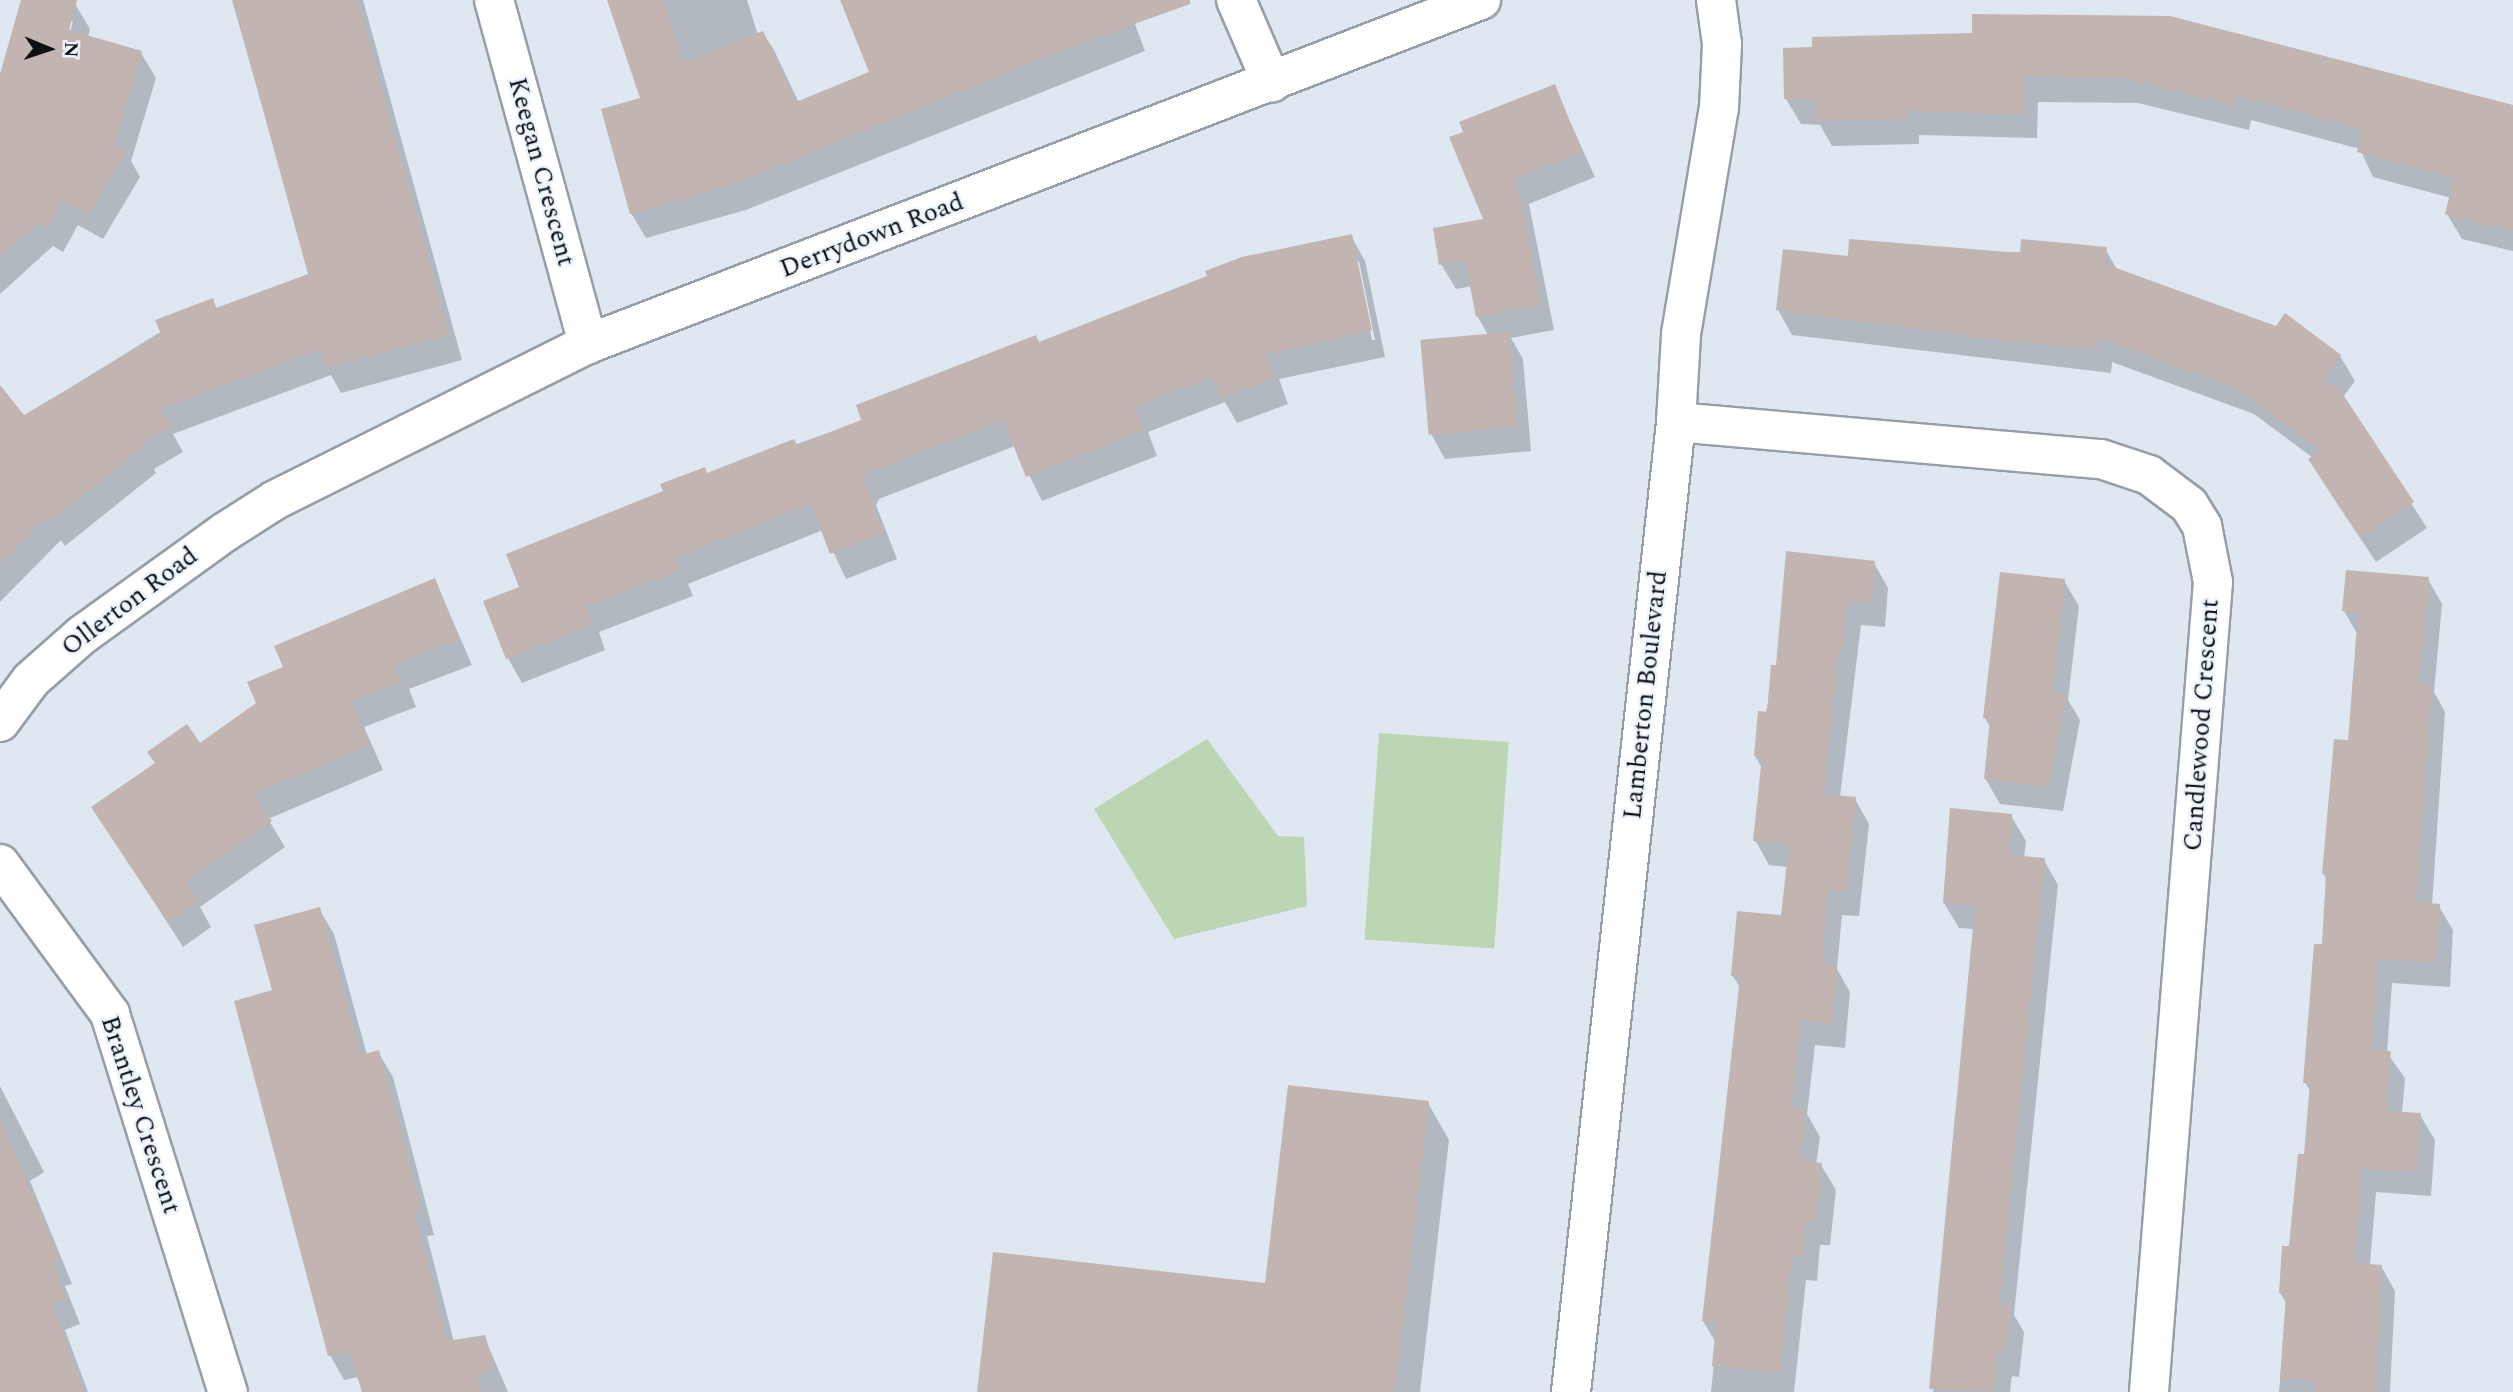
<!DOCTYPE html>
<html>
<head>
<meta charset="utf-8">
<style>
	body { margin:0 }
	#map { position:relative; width:2513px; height:1392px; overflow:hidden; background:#dfe7f1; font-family:Spectral,serif }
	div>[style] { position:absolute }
	.green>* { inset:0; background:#bcd6b3; transform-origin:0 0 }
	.shadow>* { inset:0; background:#0003 }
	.building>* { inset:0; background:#c2b4b1; transform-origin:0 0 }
	.roads { filter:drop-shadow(2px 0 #969ea7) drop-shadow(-2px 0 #969ea7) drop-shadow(0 2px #969ea7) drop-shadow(0 -2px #969ea7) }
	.minor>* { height:38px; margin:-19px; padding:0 19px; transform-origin:19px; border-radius:19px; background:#fff }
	span { translate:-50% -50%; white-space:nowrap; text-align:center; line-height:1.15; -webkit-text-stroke:5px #ecf4fe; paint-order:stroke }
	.street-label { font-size:26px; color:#0e1114 }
	.north { position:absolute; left:14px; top:14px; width:70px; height:70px; -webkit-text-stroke:5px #ecf4fe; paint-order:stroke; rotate:92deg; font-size:19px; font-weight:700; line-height:28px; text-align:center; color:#0e1114 }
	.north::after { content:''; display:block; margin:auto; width:24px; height:32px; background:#0e1114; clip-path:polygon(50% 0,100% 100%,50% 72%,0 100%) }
</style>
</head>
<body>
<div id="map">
	<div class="green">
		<i style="left:1379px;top:733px;width:130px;height:207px;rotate:4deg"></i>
		<i style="clip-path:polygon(1207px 739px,1278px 836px,1304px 837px,1307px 906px,1174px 939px,1094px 809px)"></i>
	</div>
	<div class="shadow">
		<i style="clip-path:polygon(evenodd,23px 0,75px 4px,90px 29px,88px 37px,141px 53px,156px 78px,131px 161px,140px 177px,103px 239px,78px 225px,63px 252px,53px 246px,0 294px,0 107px,23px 0,69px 21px,73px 21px,68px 39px,69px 21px)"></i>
		<i style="clip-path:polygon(232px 0,363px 0,462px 360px,341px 393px,331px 375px,173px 434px,183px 452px,154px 469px,156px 473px,65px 546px,61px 540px,0 602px,0 405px,23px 417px,212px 300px,217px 309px,310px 275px)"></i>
		<i style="clip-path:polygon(609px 0,747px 0,758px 35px,763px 33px,774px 50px,799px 103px,872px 73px,856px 0,1126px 0,1145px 51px,746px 210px,646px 238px,631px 213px,643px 99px)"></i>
		<i style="clip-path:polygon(1785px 50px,2513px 106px,2513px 251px,2462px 239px,2447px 214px,2451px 198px,2373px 177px,2360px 149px,2251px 120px,2249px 130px,2138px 103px,2038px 102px,2037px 138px,1919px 135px,1919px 144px,1832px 146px,1820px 125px,1801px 124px,1786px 99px)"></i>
		<i style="clip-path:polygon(1554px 86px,1595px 177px,1529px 204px,1554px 330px,1511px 338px,1523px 359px,1531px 451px,1445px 459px,1431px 434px,1488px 335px,1478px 317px,1472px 286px,1456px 289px,1441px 264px,1486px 220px)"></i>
		<i style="clip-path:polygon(evenodd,1351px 236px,1365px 261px,1385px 357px,1279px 379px,1288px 404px,1237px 423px,1225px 402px,1148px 432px,1157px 456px,1042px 501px,1015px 446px,879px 499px,876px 505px,897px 559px,846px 579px,823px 530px,688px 584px,693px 596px,599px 632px,605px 650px,522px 683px,508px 658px,522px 588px,707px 475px,863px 421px,1039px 343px,1351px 236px,1355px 261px,1359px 261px,1375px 340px,1372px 340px,1355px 261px)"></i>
		<i style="clip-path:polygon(2105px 249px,2118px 271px,2340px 356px,2355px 381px,2343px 397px,2427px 528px,2376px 562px,2325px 485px,2310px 460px,2313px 458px,2254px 414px,2112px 362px,2111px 373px,1792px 335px,1778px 310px,1849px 258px)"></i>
		<i style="clip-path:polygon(1874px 563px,1888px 588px,1885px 627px,1861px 625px,1840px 797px,1855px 799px,1869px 824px,1859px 916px,1842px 915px,1837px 969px,1850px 992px,1845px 1048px,1815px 1045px,1807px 1114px,1820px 1137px,1816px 1165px,1821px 1165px,1836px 1190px,1830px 1245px,1820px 1245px,1817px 1281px,1806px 1280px,1794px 1392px,1711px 1392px,1716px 1343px,1703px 1321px,1741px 989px,1733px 976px,1783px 917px,1788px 867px,1769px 865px,1755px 840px,1762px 768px,1755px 756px,1777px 667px)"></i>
		<i style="clip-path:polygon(2428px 579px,2442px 604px,2434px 692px,2445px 712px,2432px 905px,2438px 905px,2453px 930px,2450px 987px,2392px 983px,2387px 1053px,2405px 1078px,2402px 1113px,2420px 1115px,2435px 1140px,2431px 1196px,2376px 1192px,2370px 1265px,2381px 1266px,2395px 1291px,2390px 1392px,2279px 1392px,2287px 1304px,2280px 1293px,2306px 1156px,2311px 1093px,2305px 1082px,2323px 946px,2327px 880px,2323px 873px,2350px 742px,2358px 635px,2344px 611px)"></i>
		<i style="clip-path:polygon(435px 580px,472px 665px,409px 689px,416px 707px,364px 727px,383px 770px,268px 819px,285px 847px,200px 907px,211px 927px,183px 947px,93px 807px,200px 745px,258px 704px,285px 668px)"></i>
		<i style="clip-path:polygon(2064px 581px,2079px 606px,2068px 700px,2080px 720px,2063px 811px,2000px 804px,1985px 778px,1991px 729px,1985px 718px)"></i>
		<i style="clip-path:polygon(2011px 816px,2026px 841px,2024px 858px,2044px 860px,2058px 885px,2014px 1315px,2024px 1332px,2019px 1377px,2012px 1376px,2010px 1392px,1933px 1392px,1974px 929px,1959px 928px,1944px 903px)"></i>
		<i style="clip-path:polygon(319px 909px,334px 934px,367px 1055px,378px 1052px,393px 1077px,434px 1235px,427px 1236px,454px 1342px,484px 1336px,508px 1392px,364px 1392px,359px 1377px,344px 1380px,330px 1355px,274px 991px)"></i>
		<i style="clip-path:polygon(0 1086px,44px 1172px,30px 1181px,72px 1284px,65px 1286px,80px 1324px,65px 1330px,88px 1392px,0 1392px)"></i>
		<i style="clip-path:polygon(1428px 1103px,1449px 1140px,1420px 1392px,979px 1392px,1267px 1285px)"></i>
	</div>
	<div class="building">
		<i style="clip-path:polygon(21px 0,77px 0,69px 30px,142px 51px,115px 144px,127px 151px,88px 215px,63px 201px,48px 228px,38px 222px,0 256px,0 74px)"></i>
		<i style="clip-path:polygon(233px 0,357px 0,449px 335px,325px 368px,320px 349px,160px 409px,171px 426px,141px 444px,143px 447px,49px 522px,45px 517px,0 564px,0 385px,24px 415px,161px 334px,155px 320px,213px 298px,216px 308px,308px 274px)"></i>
		<i style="clip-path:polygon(607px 0,663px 0,684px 62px,763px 31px,796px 102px,869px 72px,840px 0,1190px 0,1190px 4px,1065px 49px,731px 185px,630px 214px,601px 109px,640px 98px)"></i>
		<i style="clip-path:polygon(1972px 14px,2170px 16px,2513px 105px,2513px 231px,2445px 214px,2454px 178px,2357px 152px,2362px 133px,2358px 128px,2237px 96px,2235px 106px,2122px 78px,2025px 77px,2024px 114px,1905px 111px,1906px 119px,1816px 121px,1813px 98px,1784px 99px,1783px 48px,1812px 47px,1812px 37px,1972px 33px)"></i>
		<i style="clip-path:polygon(1555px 84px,1582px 152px,1516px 178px,1541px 305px,1476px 317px,1465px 260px,1439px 265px,1433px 228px,1483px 219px,1449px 137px,1463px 132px,1459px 122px)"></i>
		<i style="clip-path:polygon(1352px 234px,1372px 331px,1266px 354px,1275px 378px,1221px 398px,1212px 376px,1135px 407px,1144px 430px,1026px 477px,1003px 420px,865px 474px,863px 479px,884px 533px,830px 554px,811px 504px,675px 558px,680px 570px,585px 607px,592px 624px,506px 659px,483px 601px,519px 587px,506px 554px,663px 491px,660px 484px,705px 467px,707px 473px,794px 439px,797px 445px,861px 420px,856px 405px,1036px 335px,1039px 342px,1207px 276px,1205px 271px,1242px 257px)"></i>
		<i style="clip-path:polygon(1849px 239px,2020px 253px,2021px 239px,2107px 247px,2105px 264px,2276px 326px,2285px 313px,2341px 355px,2324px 379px,2342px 393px,2414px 502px,2360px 538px,2308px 459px,2321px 450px,2237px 389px,2098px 338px,2097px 349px,2011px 342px,1776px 310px,1783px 249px,1848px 256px)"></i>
		<i style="left:1509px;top:332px;width:95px;height:89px;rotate:85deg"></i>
		<i style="clip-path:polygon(1786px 551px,1875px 561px,1872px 602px,1847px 600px,1843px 650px,1839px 649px,1824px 794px,1856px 797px,1846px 892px,1828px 890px,1822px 964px,1837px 965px,1832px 1024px,1801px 1021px,1791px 1108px,1806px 1110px,1800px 1161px,1822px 1163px,1816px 1221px,1806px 1220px,1803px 1257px,1792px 1256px,1780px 1373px,1712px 1366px,1716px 1323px,1702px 1321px,1740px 977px,1731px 976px,1737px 911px,1781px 915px,1789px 844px,1753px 841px,1762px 757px,1754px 756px,1758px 711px,1767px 712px,1771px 665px,1776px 665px)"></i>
		<i style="clip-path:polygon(2346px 570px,2429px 577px,2419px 684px,2432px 685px,2416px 902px,2440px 904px,2436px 962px,2378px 959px,2372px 1050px,2391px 1051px,2386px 1111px,2421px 1113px,2417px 1172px,2362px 1168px,2355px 1263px,2382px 1265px,2376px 1392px,2314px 1392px,2315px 1381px,2280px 1378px,2286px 1294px,2279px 1293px,2282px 1246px,2289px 1246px,2298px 1154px,2304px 1154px,2310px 1083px,2303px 1083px,2314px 944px,2322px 944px,2326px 874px,2322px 874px,2334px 739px,2348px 740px,2358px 613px,2342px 611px)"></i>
		<i style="clip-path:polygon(2000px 572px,2065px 579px,2053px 692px,2066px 694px,2049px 787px,1984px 779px,1990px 719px,1983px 718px)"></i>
		<i style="clip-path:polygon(435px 578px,459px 639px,395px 664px,403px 682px,351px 701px,370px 745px,253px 794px,272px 821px,185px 882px,199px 901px,168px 923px,91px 807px,155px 763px,147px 752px,187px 724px,200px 743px,256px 703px,247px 682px,283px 667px,274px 646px)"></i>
		<i style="clip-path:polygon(1950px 808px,2012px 814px,2009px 855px,2045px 858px,1999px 1304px,2011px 1306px,2005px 1352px,1998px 1351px,1994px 1392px,1929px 1389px,1975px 906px,1943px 903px)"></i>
		<i style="clip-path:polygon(320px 907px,361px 1055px,379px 1050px,421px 1209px,414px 1211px,447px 1341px,485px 1335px,495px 1368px,476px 1374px,482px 1392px,362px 1392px,349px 1351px,328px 1356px,234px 1001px,272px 990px,254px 925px)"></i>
		<i style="clip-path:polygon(1288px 1085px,1429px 1101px,1395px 1392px,977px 1392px,993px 1252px,1265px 1283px)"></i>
		<i style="clip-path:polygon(0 1117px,59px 1259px,52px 1261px,67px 1299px,52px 1304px,84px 1392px,0 1392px)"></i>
	</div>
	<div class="roads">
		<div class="minor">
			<i style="left:494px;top:0;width:357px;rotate:74.7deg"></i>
			<i style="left:1236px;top:0;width:90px;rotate:66.6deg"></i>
			<i style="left:1676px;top:422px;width:427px;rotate:5deg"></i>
			<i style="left:2101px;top:459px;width:51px;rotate:18.4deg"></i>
			<i style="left:2149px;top:475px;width:50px;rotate:36.9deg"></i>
			<i style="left:2189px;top:505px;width:25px;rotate:58deg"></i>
			<i style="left:2202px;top:526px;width:57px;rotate:78.9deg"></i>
			<i style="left:2213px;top:582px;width:813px;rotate:94.52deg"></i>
			<i style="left:0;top:722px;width:52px;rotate:-53.6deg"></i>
			<i style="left:31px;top:680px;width:68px;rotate:-41.4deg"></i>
			<i style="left:82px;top:635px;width:176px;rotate:-35.8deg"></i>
			<i style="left:225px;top:532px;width:59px;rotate:-32.6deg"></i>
			<i style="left:275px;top:500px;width:350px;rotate:-26.5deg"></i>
			<i style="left:588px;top:344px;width:957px;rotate:-21.07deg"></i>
			<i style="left:0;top:864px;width:186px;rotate:53.7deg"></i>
			<i style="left:110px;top:1014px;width:396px;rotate:72.7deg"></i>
			<i style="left:1571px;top:1392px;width:976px;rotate:-83.82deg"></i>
			<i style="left:1676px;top:422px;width:88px;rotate:-86.7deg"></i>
			<i style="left:1681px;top:334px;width:229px;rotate:-80.5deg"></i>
			<i style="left:1719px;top:108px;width:64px;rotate:-87.3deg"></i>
			<i style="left:1722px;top:44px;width:44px;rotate:-97.8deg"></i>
		</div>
	</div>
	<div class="street-label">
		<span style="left:541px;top:172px;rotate:75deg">Keegan Crescent</span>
		<span style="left:872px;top:236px;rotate:-21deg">Derrydown Road</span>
		<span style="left:130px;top:602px;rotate:-37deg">Ollerton Road</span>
		<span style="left:1646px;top:695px;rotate:-84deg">Lamberton Boulevard</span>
		<span style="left:2202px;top:725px;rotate:-86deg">Candlewood Crescent</span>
		<span style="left:140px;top:1115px;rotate:72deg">Brantley Crescent</span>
	</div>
	<div class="north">N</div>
</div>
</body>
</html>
